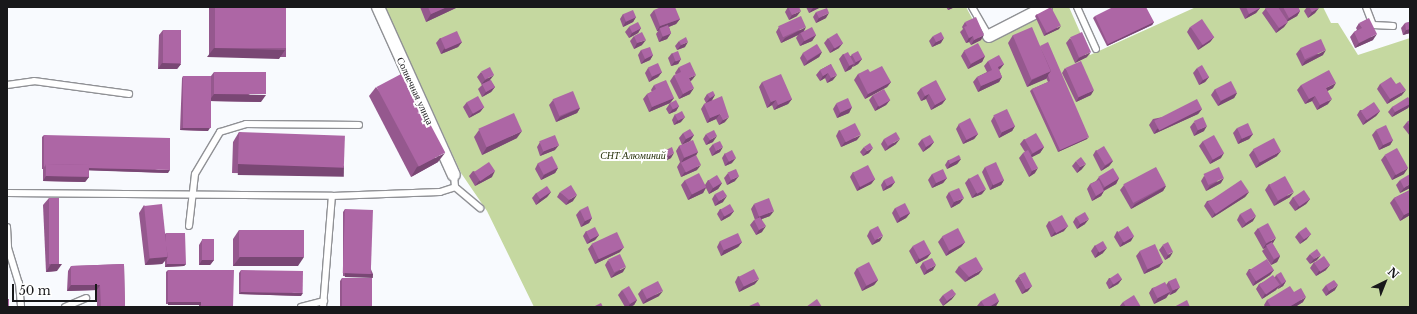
<!DOCTYPE html>
<html>
<head>
<meta charset="utf-8">
<style>
	body { margin:0 }
	#map { position:relative; width:1417px; height:314px; overflow:hidden; background:#f8fafe; font-family:"Libre Baskerville",serif }
	div>[style] { position:absolute }
	.green>* { inset:0; background:#c5d8a0 }
	.roads { filter:drop-shadow(1px 0 #909195) drop-shadow(-1px 0 #909195) drop-shadow(0 1px #909195) drop-shadow(0 -1px #909195) }
	.lane>* { height:6px; margin:-3px; padding:0 3px; transform-origin:3px; border-radius:3px; background:#fff }
	.street>* { height:12px; margin:-6px; padding:0 6px; transform-origin:6px; border-radius:6px; background:#fff }
	.wall>* { inset:0; background:#95588e; transform-origin:0 0 }
	.shaded-wall>* { inset:0; background:#794774; transform-origin:0 0 }
	.building>* { inset:0; background:#ad66a5; transform-origin:0 0 }
	span { translate:-50% -50%; white-space:nowrap; text-align:center; line-height:1.15; -webkit-text-stroke:4px #fff; paint-order:stroke }
	.street-label { font-size:10px; color:#18181a }
	.park-label { font-size:10px; color:#27320b; font-style:italic }
	.frame { position:absolute; inset:0; border:8px solid #18181a; pointer-events:none }
	.north { position:absolute; left:1365px; top:262px; width:40px; height:40px; -webkit-text-stroke:3px #fff; paint-order:stroke; rotate:43deg; font-size:11px; font-weight:700; line-height:16px; text-align:center; color:#18181a }
	.north::after { content:''; display:block; margin:auto; width:14px; height:18px; background:#18181a; clip-path:polygon(50% 0,100% 100%,50% 72%,0 100%) }
	.scale { position:absolute; left:12px; top:284px; width:85px; height:18px; box-sizing:border-box; border:2px solid #18181a; border-top:0; padding-left:5px; font-size:12px; line-height:14px; white-space:nowrap; color:#18181a; -webkit-text-stroke:3px #fff; paint-order:stroke }
</style>
</head>
<body>
<div id="map">
	<div class="green">
		<i style="clip-path:polygon(385px 7px,966px 7px,980px 33px,1031px 7px,1069px 7px,1090px 55px,1196px 7px,1323px 7px,1331px 23px,1338px 23px,1358px 55px,1410px 38px,1410px 307px,534px 307px,487px 211px,461px 173px)"></i>
	</div>
	<div class="roads">
		<div class="lane">
			<i style="left:972px;top:7px;width:34px;rotate:60deg"></i>
			<i style="left:1077px;top:7px;width:46px;rotate:65.7deg"></i>
			<i style="left:1366px;top:7px;width:19px;rotate:69deg"></i>
			<i style="left:1373px;top:25px;width:20px;rotate:3deg"></i>
			<i style="left:7px;top:85px;width:27px;rotate:-8deg"></i>
			<i style="left:34px;top:81px;width:96px;rotate:7.8deg"></i>
			<i style="left:455px;top:187px;width:33px;rotate:40deg"></i>
			<i style="left:7px;top:193px;width:325px;rotate:0.5deg"></i>
			<i style="left:332px;top:196px;width:108px;rotate:-2.1deg"></i>
			<i style="left:440px;top:192px;width:16px;rotate:-18deg"></i>
			<i style="left:455px;top:187px;width:12px;rotate:-95deg"></i>
			<i style="left:189px;top:226px;width:52px;rotate:-83.4deg"></i>
			<i style="left:195px;top:174px;width:49px;rotate:-59.2deg"></i>
			<i style="left:220px;top:132px;width:27px;rotate:-17deg"></i>
			<i style="left:246px;top:124px;width:113px;rotate:0.5deg"></i>
			<i style="left:7px;top:227px;width:21px;rotate:87deg"></i>
			<i style="left:8px;top:248px;width:37px;rotate:73deg"></i>
			<i style="left:19px;top:283px;width:24px;rotate:85deg"></i>
			<i style="left:65px;top:307px;width:23px;rotate:-23deg"></i>
			<i style="left:301px;top:307px;width:24px;rotate:-15deg"></i>
			<i style="left:323px;top:307px;width:111px;rotate:-85.4deg"></i>
		</div>
		<div class="street">
			<i style="left:378px;top:7px;width:184px;rotate:65.7deg"></i>
			<i style="left:989px;top:36px;width:64px;rotate:-27deg"></i>
		</div>
	</div>
	<div class="wall">
		<i style="left:209px;top:7px;width:77px;height:50px"></i>
		<i style="clip-path:polygon(420px 7px,458px 7px,426px 22px)"></i>
		<i style="clip-path:polygon(788px 7px,797px 16px,789px 20px,785px 12px)"></i>
		<i style="clip-path:polygon(806px 7px,821px 7px,809px 13px)"></i>
		<i style="clip-path:polygon(946px 7px,955px 7px,948px 10px)"></i>
		<i style="clip-path:polygon(1239px 7px,1259px 7px,1260px 8px,1256px 13px,1245px 19px)"></i>
		<i style="clip-path:polygon(1267px 7px,1298px 7px,1300px 11px,1297px 16px,1287px 21px,1284px 27px,1276px 33px,1262px 13px)"></i>
		<i style="clip-path:polygon(1307px 7px,1318px 7px,1315px 13px,1308px 18px,1304px 11px)"></i>
		<i style="clip-path:polygon(654px 10px,680px 19px,676px 24px,669px 27px,671px 33px,667px 39px,659px 42px,656px 34px,658px 31px,657px 31px,650px 15px)"></i>
		<i style="clip-path:polygon(816px 12px,826px 18px,816px 23px,813px 17px)"></i>
		<i style="clip-path:polygon(623px 14px,636px 17px,633px 22px,623px 27px,620px 19px)"></i>
		<i style="clip-path:polygon(1037px 14px,1059px 29px,1044px 36px,1035px 16px)"></i>
		<i style="clip-path:polygon(1095px 16px,1154px 22px,1152px 25px,1107px 46px,1093px 18px)"></i>
		<i style="clip-path:polygon(965px 22px,981px 40px,971px 45px,969px 42px,966px 43px,960px 32px,963px 29px,962px 27px)"></i>
		<i style="clip-path:polygon(1410px 22px,1410px 33px,1403px 35px,1401px 28px,1405px 23px)"></i>
		<i style="clip-path:polygon(1359px 23px,1373px 40px,1355px 48px,1350px 37px,1354px 32px,1357px 30px,1356px 28px)"></i>
		<i style="clip-path:polygon(629px 27px,641px 28px,638px 33px,629px 38px,625px 32px)"></i>
		<i style="clip-path:polygon(779px 27px,804px 31px,816px 35px,812px 41px,800px 46px,796px 38px,798px 35px,781px 43px,776px 32px)"></i>
		<i style="clip-path:polygon(1190px 27px,1214px 37px,1210px 42px,1198px 50px,1187px 32px)"></i>
		<i style="clip-path:polygon(163px 30px,181px 64px,177px 69px,158px 69px,159px 35px)"></i>
		<i style="clip-path:polygon(1013px 35px,1040px 46px,1087px 139px,1058px 152px,1030px 91px,1032px 89px,1048px 82px,1046px 78px,1027px 87px,1008px 43px)"></i>
		<i style="clip-path:polygon(634px 36px,642px 45px,634px 49px,630px 41px)"></i>
		<i style="clip-path:polygon(933px 36px,941px 43px,932px 47px,929px 41px)"></i>
		<i style="clip-path:polygon(440px 38px,462px 42px,458px 47px,441px 54px,436px 43px)"></i>
		<i style="clip-path:polygon(828px 38px,839px 48px,830px 53px,824px 43px)"></i>
		<i style="clip-path:polygon(1070px 38px,1087px 57px,1075px 63px,1066px 43px)"></i>
		<i style="clip-path:polygon(679px 41px,685px 47px,677px 50px,675px 46px)"></i>
		<i style="clip-path:polygon(1300px 49px,1323px 55px,1302px 66px,1296px 54px)"></i>
		<i style="clip-path:polygon(641px 50px,653px 55px,650px 60px,641px 64px,638px 55px)"></i>
		<i style="clip-path:polygon(964px 51px,985px 56px,982px 62px,968px 69px,961px 56px)"></i>
		<i style="clip-path:polygon(822px 52px,819px 57px,804px 66px,800px 58px,803px 53px)"></i>
		<i style="clip-path:polygon(672px 53px,681px 59px,678px 64px,671px 66px,668px 58px)"></i>
		<i style="clip-path:polygon(843px 54px,851px 56px,852px 54px,862px 59px,858px 64px,852px 67px,851px 69px,845px 72px,839px 59px)"></i>
		<i style="clip-path:polygon(988px 61px,1004px 64px,999px 70px,1002px 77px,999px 82px,978px 92px,973px 82px,977px 77px,987px 72px,984px 66px)"></i>
		<i style="clip-path:polygon(831px 64px,833px 80px,827px 83px,825px 78px,820px 81px,816px 75px,820px 70px)"></i>
		<i style="clip-path:polygon(679px 67px,692px 80px,690px 81px,690px 94px,679px 99px,670px 81px,674px 75px,676px 75px,675px 73px)"></i>
		<i style="clip-path:polygon(648px 68px,662px 72px,658px 77px,649px 82px,645px 73px)"></i>
		<i style="clip-path:polygon(1065px 68px,1091px 95px,1076px 102px,1062px 73px)"></i>
		<i style="clip-path:polygon(1197px 68px,1209px 77px,1205px 82px,1199px 85px,1193px 73px)"></i>
		<i style="clip-path:polygon(214px 72px,261px 102px,210px 101px,208px 131px,180px 130px,182px 78px,183px 76px,211px 76px)"></i>
		<i style="clip-path:polygon(481px 72px,490px 80px,495px 87px,491px 92px,482px 97px,478px 89px,482px 85px,477px 77px)"></i>
		<i style="clip-path:polygon(870px 72px,891px 82px,887px 87px,865px 99px,854px 80px,858px 74px)"></i>
		<i style="clip-path:polygon(762px 82px,792px 99px,788px 104px,774px 110px,772px 105px,767px 108px,759px 87px)"></i>
		<i style="clip-path:polygon(1380px 84px,1396px 84px,1402px 95px,1387px 104px,1377px 89px)"></i>
		<i style="clip-path:polygon(654px 85px,674px 98px,670px 103px,649px 112px,643px 99px,647px 94px,652px 92px,651px 90px)"></i>
		<i style="clip-path:polygon(1301px 85px,1333px 88px,1327px 91px,1328px 104px,1317px 110px,1312px 101px,1305px 104px,1297px 90px)"></i>
		<i style="clip-path:polygon(376px 87px,438px 162px,411px 177px,369px 96px)"></i>
		<i style="clip-path:polygon(921px 88px,946px 99px,942px 104px,931px 110px,926px 99px,921px 101px,917px 93px)"></i>
		<i style="clip-path:polygon(1215px 89px,1237px 93px,1234px 98px,1218px 106px,1211px 95px)"></i>
		<i style="clip-path:polygon(707px 94px,715px 95px,712px 100px,725px 122px,719px 125px,716px 119px,707px 123px,701px 109px,704px 104px,706px 103px,704px 99px)"></i>
		<i style="clip-path:polygon(873px 95px,890px 100px,886px 105px,875px 111px,869px 100px)"></i>
		<i style="clip-path:polygon(553px 100px,580px 108px,577px 113px,556px 122px,549px 105px)"></i>
		<i style="clip-path:polygon(1410px 100px,1410px 105px,1408px 108px,1392px 117px,1388px 112px,1392px 107px)"></i>
		<i style="clip-path:polygon(467px 102px,484px 107px,480px 112px,469px 118px,463px 107px)"></i>
		<i style="clip-path:polygon(670px 103px,679px 106px,676px 111px,669px 114px,666px 109px)"></i>
		<i style="clip-path:polygon(836px 104px,852px 107px,849px 113px,837px 118px,833px 109px)"></i>
		<i style="clip-path:polygon(1202px 109px,1198px 114px,1154px 134px,1149px 125px,1153px 119px)"></i>
		<i style="clip-path:polygon(1360px 110px,1380px 111px,1376px 116px,1363px 125px,1357px 115px)"></i>
		<i style="clip-path:polygon(675px 114px,681px 122px,674px 125px,672px 120px)"></i>
		<i style="clip-path:polygon(994px 116px,1015px 126px,1012px 131px,999px 138px,991px 121px)"></i>
		<i style="clip-path:polygon(1410px 120px,1410px 136px,1403px 127px,1407px 122px)"></i>
		<i style="clip-path:polygon(1194px 122px,1204px 131px,1194px 136px,1190px 127px)"></i>
		<i style="clip-path:polygon(959px 124px,978px 134px,974px 139px,963px 144px,956px 129px)"></i>
		<i style="clip-path:polygon(1237px 128px,1253px 134px,1249px 139px,1238px 144px,1233px 133px)"></i>
		<i style="clip-path:polygon(479px 130px,517px 138px,482px 155px,474px 137px)"></i>
		<i style="clip-path:polygon(839px 130px,857px 140px,841px 147px,836px 136px)"></i>
		<i style="clip-path:polygon(1376px 130px,1393px 140px,1390px 145px,1379px 150px,1372px 135px)"></i>
		<i style="clip-path:polygon(239px 132px,344px 166px,338px 175px,232px 173px,233px 142px)"></i>
		<i style="clip-path:polygon(683px 133px,694px 135px,690px 141px,683px 144px,698px 152px,696px 155px,697px 170px,681px 177px,677px 167px,680px 162px,676px 151px,679px 146px,682px 145px,679px 138px)"></i>
		<i style="clip-path:polygon(706px 134px,713px 142px,706px 145px,703px 139px)"></i>
		<i style="clip-path:polygon(44px 135px,168px 173px,89px 170px,89px 177px,85px 182px,43px 181px,43px 169px,42px 169px,42px 137px)"></i>
		<i style="clip-path:polygon(884px 139px,896px 144px,885px 151px,881px 144px)"></i>
		<i style="clip-path:polygon(922px 139px,934px 142px,930px 147px,923px 152px,918px 144px)"></i>
		<i style="clip-path:polygon(1024px 139px,1044px 147px,1040px 153px,1032px 157px,1035px 173px,1029px 177px,1019px 158px,1023px 153px,1025px 152px,1020px 144px)"></i>
		<i style="clip-path:polygon(1203px 141px,1221px 158px,1210px 164px,1199px 146px)"></i>
		<i style="clip-path:polygon(540px 142px,555px 150px,540px 156px,537px 147px)"></i>
		<i style="clip-path:polygon(713px 144px,720px 152px,712px 156px,709px 149px)"></i>
		<i style="clip-path:polygon(864px 147px,869px 153px,863px 156px,860px 152px)"></i>
		<i style="clip-path:polygon(666px 150px,671px 158px,665px 161px,662px 155px)"></i>
		<i style="clip-path:polygon(1096px 150px,1113px 161px,1109px 166px,1101px 171px,1093px 155px)"></i>
		<i style="clip-path:polygon(1253px 150px,1277px 156px,1256px 168px,1249px 155px)"></i>
		<i style="clip-path:polygon(725px 153px,732px 163px,725px 166px,722px 158px)"></i>
		<i style="clip-path:polygon(1385px 155px,1404px 174px,1392px 180px,1381px 160px)"></i>
		<i style="clip-path:polygon(961px 159px,957px 164px,947px 169px,945px 165px,948px 160px)"></i>
		<i style="clip-path:polygon(1076px 161px,1082px 169px,1077px 173px,1072px 166px)"></i>
		<i style="clip-path:polygon(538px 163px,558px 168px,555px 173px,541px 180px,535px 169px)"></i>
		<i style="clip-path:polygon(985px 167px,1004px 180px,1001px 185px,990px 190px,982px 172px)"></i>
		<i style="clip-path:polygon(473px 171px,492px 177px,475px 186px,469px 176px)"></i>
		<i style="clip-path:polygon(853px 172px,875px 179px,871px 184px,857px 191px,850px 177px)"></i>
		<i style="clip-path:polygon(728px 173px,735px 181px,727px 185px,724px 178px)"></i>
		<i style="clip-path:polygon(932px 174px,947px 178px,943px 183px,932px 188px,928px 180px)"></i>
		<i style="clip-path:polygon(1204px 176px,1221px 183px,1206px 191px,1201px 181px)"></i>
		<i style="clip-path:polygon(1099px 177px,1119px 178px,1116px 184px,1104px 191px,1101px 196px,1092px 201px,1087px 189px,1090px 184px,1096px 181px)"></i>
		<i style="clip-path:polygon(969px 178px,982px 194px,972px 198px,965px 183px)"></i>
		<i style="clip-path:polygon(685px 180px,705px 185px,708px 180px,722px 183px,718px 189px,709px 194px,706px 188px,703px 193px,688px 200px,681px 185px)"></i>
		<i style="clip-path:polygon(884px 180px,895px 182px,891px 187px,883px 191px,881px 185px)"></i>
		<i style="clip-path:polygon(1400px 180px,1410px 188px,1400px 193px,1396px 185px)"></i>
		<i style="clip-path:polygon(1269px 184px,1290px 197px,1274px 206px,1265px 190px)"></i>
		<i style="clip-path:polygon(1124px 185px,1166px 186px,1163px 191px,1131px 209px,1120px 190px)"></i>
		<i style="clip-path:polygon(1410px 190px,1410px 215px,1400px 221px,1390px 203px,1394px 198px)"></i>
		<i style="clip-path:polygon(551px 192px,547px 197px,536px 205px,532px 198px,536px 193px)"></i>
		<i style="clip-path:polygon(560px 192px,573px 201px,566px 205px,557px 197px)"></i>
		<i style="clip-path:polygon(949px 192px,960px 203px,951px 208px,946px 197px)"></i>
		<i style="clip-path:polygon(1249px 192px,1245px 197px,1212px 218px,1204px 206px,1207px 201px)"></i>
		<i style="clip-path:polygon(715px 194px,723px 202px,715px 206px,712px 199px)"></i>
		<i style="clip-path:polygon(1293px 197px,1310px 199px,1306px 204px,1295px 211px,1289px 203px)"></i>
		<i style="clip-path:polygon(49px 198px,57px 271px,46px 272px,43px 205px)"></i>
		<i style="clip-path:polygon(754px 204px,770px 216px,762px 219px,762px 232px,756px 235px,750px 225px,754px 220px,755px 220px,751px 209px)"></i>
		<i style="clip-path:polygon(144px 205px,165px 234px,166px 233px,186px 264px,184px 266px,165px 267px,165px 261px,162px 264px,145px 265px,139px 213px)"></i>
		<i style="clip-path:polygon(895px 208px,910px 213px,906px 218px,897px 223px,892px 213px)"></i>
		<i style="clip-path:polygon(345px 209px,373px 274px,371px 277px,343px 276px,343px 212px)"></i>
		<i style="clip-path:polygon(720px 209px,734px 211px,730px 216px,721px 221px,717px 214px)"></i>
		<i style="clip-path:polygon(580px 210px,592px 218px,589px 223px,581px 227px,576px 215px)"></i>
		<i style="clip-path:polygon(1240px 214px,1253px 221px,1242px 228px,1237px 220px)"></i>
		<i style="clip-path:polygon(1076px 217px,1085px 224px,1077px 229px,1073px 222px)"></i>
		<i style="clip-path:polygon(1049px 221px,1064px 231px,1051px 237px,1046px 226px)"></i>
		<i style="clip-path:polygon(1258px 228px,1273px 243px,1272px 243px,1280px 256px,1277px 262px,1271px 265px,1262px 251px,1265px 248px,1263px 249px,1254px 233px)"></i>
		<i style="clip-path:polygon(239px 230px,298px 266px,233px 266px,233px 239px)"></i>
		<i style="clip-path:polygon(870px 230px,880px 241px,872px 245px,867px 236px)"></i>
		<i style="clip-path:polygon(586px 231px,599px 235px,595px 240px,587px 244px,583px 236px)"></i>
		<i style="clip-path:polygon(1117px 231px,1131px 241px,1120px 247px,1114px 237px)"></i>
		<i style="clip-path:polygon(1299px 232px,1307px 239px,1300px 244px,1295px 237px)"></i>
		<i style="clip-path:polygon(942px 237px,965px 242px,961px 247px,946px 256px,938px 242px)"></i>
		<i style="clip-path:polygon(202px 240px,214px 260px,210px 265px,199px 265px,199px 245px)"></i>
		<i style="clip-path:polygon(720px 241px,742px 242px,738px 247px,721px 256px,717px 247px)"></i>
		<i style="clip-path:polygon(592px 244px,620px 252px,595px 264px,588px 249px)"></i>
		<i style="clip-path:polygon(1095px 245px,1103px 253px,1095px 258px,1091px 251px)"></i>
		<i style="clip-path:polygon(1163px 245px,1170px 257px,1165px 260px,1159px 250px)"></i>
		<i style="clip-path:polygon(913px 246px,931px 253px,927px 258px,916px 264px,909px 251px)"></i>
		<i style="clip-path:polygon(1140px 251px,1163px 262px,1159px 267px,1144px 274px,1136px 256px)"></i>
		<i style="clip-path:polygon(1310px 254px,1317px 260px,1310px 264px,1306px 259px)"></i>
		<i style="clip-path:polygon(608px 260px,623px 272px,611px 278px,605px 265px)"></i>
		<i style="clip-path:polygon(923px 262px,933px 270px,924px 275px,920px 267px)"></i>
		<i style="clip-path:polygon(1314px 262px,1326px 270px,1316px 276px,1310px 268px)"></i>
		<i style="clip-path:polygon(124px 264px,125px 307px,97px 307px,97px 290px,67px 291px,68px 271px,71px 266px)"></i>
		<i style="clip-path:polygon(959px 266px,979px 274px,965px 282px,955px 272px)"></i>
		<i style="clip-path:polygon(857px 268px,878px 280px,874px 285px,862px 291px,854px 273px)"></i>
		<i style="clip-path:polygon(1249px 269px,1274px 270px,1270px 275px,1253px 286px,1246px 274px)"></i>
		<i style="clip-path:polygon(168px 270px,233px 307px,199px 307px,199px 304px,166px 304px,166px 272px)"></i>
		<i style="clip-path:polygon(241px 270px,301px 296px,239px 294px,239px 273px)"></i>
		<i style="clip-path:polygon(1276px 275px,1286px 281px,1283px 286px,1278px 289px,1277px 288px,1276px 290px,1262px 299px,1256px 289px,1259px 284px,1275px 277px)"></i>
		<i style="clip-path:polygon(738px 276px,755px 284px,739px 292px,735px 282px)"></i>
		<i style="clip-path:polygon(1019px 276px,1028px 291px,1022px 294px,1015px 281px)"></i>
		<i style="clip-path:polygon(342px 278px,371px 307px,340px 307px,340px 281px)"></i>
		<i style="clip-path:polygon(1109px 278px,1122px 279px,1118px 284px,1109px 289px,1106px 283px)"></i>
		<i style="clip-path:polygon(1169px 281px,1176px 292px,1170px 295px,1169px 294px,1166px 298px,1154px 304px,1149px 293px,1152px 288px,1166px 285px)"></i>
		<i style="clip-path:polygon(1326px 285px,1335px 290px,1326px 296px,1322px 290px)"></i>
		<i style="clip-path:polygon(642px 289px,659px 296px,643px 304px,638px 294px)"></i>
		<i style="clip-path:polygon(622px 290px,637px 300px,634px 305px,630px 307px,625px 307px,618px 295px)"></i>
		<i style="clip-path:polygon(1294px 292px,1303px 302px,1295px 307px,1265px 307px,1264px 305px,1267px 300px)"></i>
		<i style="clip-path:polygon(943px 295px,952px 299px,943px 306px,939px 300px)"></i>
		<i style="clip-path:polygon(981px 301px,999px 301px,996px 306px,994px 307px,978px 307px,977px 306px)"></i>
		<i style="clip-path:polygon(1123px 302px,1141px 307px,1119px 307px)"></i>
	</div>
	<div class="shaded-wall">
		<i style="clip-path:polygon(447px 7px,458px 7px,426px 22px,431px 14px)"></i>
		<i style="clip-path:polygon(815px 7px,821px 7px,809px 13px,813px 8px)"></i>
		<i style="clip-path:polygon(950px 7px,955px 7px,948px 10px)"></i>
		<i style="clip-path:polygon(1260px 8px,1256px 13px,1245px 19px,1249px 14px)"></i>
		<i style="clip-path:polygon(1319px 8px,1315px 13px,1308px 18px,1312px 12px)"></i>
		<i style="clip-path:polygon(801px 11px,797px 16px,789px 20px,792px 15px)"></i>
		<i style="clip-path:polygon(1300px 11px,1297px 16px,1285px 23px,1289px 18px)"></i>
		<i style="clip-path:polygon(829px 13px,826px 18px,816px 23px,819px 18px)"></i>
		<i style="clip-path:polygon(636px 17px,633px 22px,623px 27px,626px 21px)"></i>
		<i style="clip-path:polygon(680px 19px,676px 24px,660px 30px,660px 28px,658px 31px,657px 31px,660px 26px)"></i>
		<i style="clip-path:polygon(1154px 22px,1152px 25px,1107px 46px,1108px 44px)"></i>
		<i style="clip-path:polygon(1288px 22px,1284px 27px,1276px 33px,1279px 28px)"></i>
		<i style="clip-path:polygon(1061px 26px,1059px 29px,1044px 36px,1046px 33px)"></i>
		<i style="clip-path:polygon(806px 27px,803px 33px,800px 33px,798px 35px,781px 43px,785px 38px)"></i>
		<i style="clip-path:polygon(641px 28px,638px 33px,629px 38px,632px 33px)"></i>
		<i style="clip-path:polygon(1410px 29px,1410px 33px,1403px 35px,1406px 30px)"></i>
		<i style="clip-path:polygon(671px 33px,667px 39px,659px 42px,663px 36px)"></i>
		<i style="clip-path:polygon(1377px 34px,1373px 40px,1355px 48px,1359px 43px)"></i>
		<i style="clip-path:polygon(816px 35px,812px 41px,800px 46px,804px 41px)"></i>
		<i style="clip-path:polygon(984px 35px,981px 40px,971px 45px,974px 40px)"></i>
		<i style="clip-path:polygon(973px 36px,969px 42px,966px 43px,969px 38px)"></i>
		<i style="clip-path:polygon(1214px 37px,1210px 42px,1198px 50px,1202px 45px)"></i>
		<i style="clip-path:polygon(944px 38px,941px 43px,932px 47px,936px 42px)"></i>
		<i style="clip-path:polygon(646px 40px,642px 45px,634px 49px,637px 43px)"></i>
		<i style="clip-path:polygon(462px 42px,458px 47px,441px 54px,444px 49px)"></i>
		<i style="clip-path:polygon(688px 42px,685px 47px,677px 50px,681px 45px)"></i>
		<i style="clip-path:polygon(843px 43px,839px 48px,830px 53px,834px 48px)"></i>
		<i style="clip-path:polygon(214px 48px,285px 50px,279px 59px,207px 57px)"></i>
		<i style="clip-path:polygon(1326px 50px,1323px 55px,1302px 66px,1305px 61px)"></i>
		<i style="clip-path:polygon(822px 52px,819px 57px,804px 66px,808px 61px)"></i>
		<i style="clip-path:polygon(1091px 52px,1087px 57px,1075px 63px,1079px 58px)"></i>
		<i style="clip-path:polygon(653px 55px,650px 60px,641px 64px,645px 59px)"></i>
		<i style="clip-path:polygon(985px 56px,982px 62px,968px 69px,971px 64px)"></i>
		<i style="clip-path:polygon(681px 59px,678px 64px,671px 66px,675px 61px)"></i>
		<i style="clip-path:polygon(862px 59px,858px 64px,853px 67px,856px 62px)"></i>
		<i style="clip-path:polygon(162px 63px,181px 64px,177px 69px,158px 69px)"></i>
		<i style="clip-path:polygon(854px 64px,851px 69px,845px 72px,849px 66px)"></i>
		<i style="clip-path:polygon(1004px 64px,1000px 69px,994px 72px,998px 67px)"></i>
		<i style="clip-path:polygon(1051px 71px,1046px 79px,1027px 87px,1032px 80px)"></i>
		<i style="clip-path:polygon(662px 72px,658px 77px,649px 82px,652px 77px)"></i>
		<i style="clip-path:polygon(828px 73px,825px 78px,820px 81px,823px 76px)"></i>
		<i style="clip-path:polygon(494px 75px,490px 80px,481px 85px,485px 80px)"></i>
		<i style="clip-path:polygon(696px 75px,692px 80px,685px 84px,689px 78px)"></i>
		<i style="clip-path:polygon(837px 75px,833px 80px,827px 83px,831px 78px)"></i>
		<i style="clip-path:polygon(1002px 77px,999px 82px,978px 92px,981px 86px)"></i>
		<i style="clip-path:polygon(1209px 77px,1205px 82px,1199px 85px,1203px 80px)"></i>
		<i style="clip-path:polygon(891px 82px,887px 87px,865px 99px,868px 94px)"></i>
		<i style="clip-path:polygon(1336px 83px,1333px 88px,1322px 94px,1326px 88px)"></i>
		<i style="clip-path:polygon(495px 87px,491px 92px,482px 97px,486px 92px)"></i>
		<i style="clip-path:polygon(694px 88px,690px 94px,679px 99px,683px 94px)"></i>
		<i style="clip-path:polygon(1094px 90px,1091px 95px,1076px 102px,1079px 97px)"></i>
		<i style="clip-path:polygon(1406px 90px,1402px 95px,1387px 104px,1390px 99px)"></i>
		<i style="clip-path:polygon(1237px 93px,1234px 98px,1218px 106px,1221px 101px)"></i>
		<i style="clip-path:polygon(214px 94px,266px 95px,261px 102px,209px 101px)"></i>
		<i style="clip-path:polygon(929px 94px,926px 99px,921px 101px,925px 96px)"></i>
		<i style="clip-path:polygon(715px 95px,712px 100px,706px 103px,710px 98px)"></i>
		<i style="clip-path:polygon(1315px 96px,1312px 101px,1305px 104px,1309px 99px)"></i>
		<i style="clip-path:polygon(674px 98px,670px 103px,649px 112px,652px 107px)"></i>
		<i style="clip-path:polygon(792px 99px,788px 104px,774px 110px,778px 105px)"></i>
		<i style="clip-path:polygon(946px 99px,942px 104px,931px 110px,935px 105px)"></i>
		<i style="clip-path:polygon(1332px 99px,1328px 104px,1317px 110px,1320px 105px)"></i>
		<i style="clip-path:polygon(776px 100px,772px 105px,767px 108px,771px 102px)"></i>
		<i style="clip-path:polygon(890px 100px,886px 105px,875px 111px,878px 106px)"></i>
		<i style="clip-path:polygon(1410px 104px,1410px 105px,1408px 108px,1392px 117px,1395px 112px)"></i>
		<i style="clip-path:polygon(679px 106px,676px 111px,669px 114px,673px 109px)"></i>
		<i style="clip-path:polygon(484px 107px,480px 112px,469px 118px,473px 113px)"></i>
		<i style="clip-path:polygon(852px 107px,849px 113px,837px 118px,840px 113px)"></i>
		<i style="clip-path:polygon(580px 108px,577px 113px,556px 122px,560px 117px)"></i>
		<i style="clip-path:polygon(1202px 109px,1198px 114px,1154px 134px,1157px 129px)"></i>
		<i style="clip-path:polygon(1380px 111px,1376px 116px,1363px 125px,1366px 120px)"></i>
		<i style="clip-path:polygon(720px 114px,716px 119px,707px 123px,710px 118px)"></i>
		<i style="clip-path:polygon(685px 117px,681px 122px,674px 125px,678px 120px)"></i>
		<i style="clip-path:polygon(729px 117px,725px 122px,719px 125px,723px 120px)"></i>
		<i style="clip-path:polygon(1015px 126px,1012px 131px,999px 138px,1002px 132px)"></i>
		<i style="clip-path:polygon(1207px 126px,1204px 131px,1194px 136px,1198px 130px)"></i>
		<i style="clip-path:polygon(182px 128px,210px 128px,208px 131px,180px 130px)"></i>
		<i style="clip-path:polygon(522px 131px,517px 138px,482px 155px,487px 147px)"></i>
		<i style="clip-path:polygon(978px 134px,974px 139px,963px 144px,967px 139px)"></i>
		<i style="clip-path:polygon(1253px 134px,1249px 139px,1238px 144px,1241px 139px)"></i>
		<i style="clip-path:polygon(694px 135px,690px 141px,682px 145px,686px 139px)"></i>
		<i style="clip-path:polygon(861px 135px,857px 140px,841px 147px,845px 142px)"></i>
		<i style="clip-path:polygon(717px 136px,713px 142px,706px 145px,710px 140px)"></i>
		<i style="clip-path:polygon(1089px 137px,1087px 139px,1058px 152px,1060px 150px)"></i>
		<i style="clip-path:polygon(900px 139px,896px 144px,885px 151px,889px 146px)"></i>
		<i style="clip-path:polygon(1393px 140px,1390px 145px,1379px 150px,1383px 145px)"></i>
		<i style="clip-path:polygon(934px 142px,930px 147px,923px 152px,926px 147px)"></i>
		<i style="clip-path:polygon(559px 145px,555px 150px,540px 156px,544px 151px)"></i>
		<i style="clip-path:polygon(723px 147px,720px 152px,712px 156px,716px 151px)"></i>
		<i style="clip-path:polygon(1044px 147px,1040px 153px,1028px 159px,1032px 154px)"></i>
		<i style="clip-path:polygon(873px 148px,869px 153px,863px 156px,867px 151px)"></i>
		<i style="clip-path:polygon(1281px 151px,1277px 156px,1256px 168px,1260px 162px)"></i>
		<i style="clip-path:polygon(698px 152px,695px 157px,681px 163px,684px 158px)"></i>
		<i style="clip-path:polygon(445px 153px,438px 162px,411px 177px,417px 167px)"></i>
		<i style="clip-path:polygon(674px 153px,671px 158px,665px 161px,669px 156px)"></i>
		<i style="clip-path:polygon(1224px 153px,1221px 158px,1210px 164px,1213px 159px)"></i>
		<i style="clip-path:polygon(736px 158px,732px 163px,725px 166px,729px 161px)"></i>
		<i style="clip-path:polygon(961px 159px,957px 164px,947px 169px,950px 164px)"></i>
		<i style="clip-path:polygon(1113px 161px,1109px 166px,1101px 171px,1105px 166px)"></i>
		<i style="left:238px;top:164px;width:106px;height:11px;rotate:1deg"></i>
		<i style="clip-path:polygon(1086px 164px,1082px 169px,1077px 173px,1080px 167px)"></i>
		<i style="clip-path:polygon(701px 165px,697px 170px,681px 177px,685px 172px)"></i>
		<i style="clip-path:polygon(46px 167px,170px 170px,168px 173px,46px 169px)"></i>
		<i style="clip-path:polygon(558px 168px,555px 173px,541px 180px,544px 175px)"></i>
		<i style="clip-path:polygon(1038px 168px,1035px 173px,1029px 177px,1032px 171px)"></i>
		<i style="clip-path:polygon(1408px 168px,1404px 174px,1392px 180px,1395px 175px)"></i>
		<i style="clip-path:polygon(495px 171px,492px 177px,475px 186px,479px 181px)"></i>
		<i style="clip-path:polygon(46px 176px,89px 177px,85px 182px,43px 181px)"></i>
		<i style="clip-path:polygon(739px 176px,735px 181px,727px 185px,731px 180px)"></i>
		<i style="clip-path:polygon(947px 178px,943px 183px,932px 188px,936px 183px)"></i>
		<i style="clip-path:polygon(1119px 178px,1116px 184px,1101px 192px,1105px 187px)"></i>
		<i style="clip-path:polygon(1224px 178px,1221px 183px,1206px 191px,1210px 186px)"></i>
		<i style="clip-path:polygon(875px 179px,871px 184px,857px 191px,860px 186px)"></i>
		<i style="clip-path:polygon(1004px 180px,1001px 185px,990px 190px,993px 184px)"></i>
		<i style="clip-path:polygon(895px 182px,891px 187px,883px 191px,887px 186px)"></i>
		<i style="clip-path:polygon(722px 183px,718px 189px,709px 194px,713px 188px)"></i>
		<i style="clip-path:polygon(1410px 184px,1410px 188px,1400px 193px,1404px 188px)"></i>
		<i style="clip-path:polygon(1166px 186px,1163px 191px,1131px 209px,1135px 204px)"></i>
		<i style="clip-path:polygon(706px 187px,703px 193px,688px 200px,692px 194px)"></i>
		<i style="clip-path:polygon(986px 189px,982px 194px,972px 198px,976px 193px)"></i>
		<i style="clip-path:polygon(1104px 191px,1101px 196px,1092px 201px,1096px 196px)"></i>
		<i style="clip-path:polygon(551px 192px,547px 197px,536px 205px,540px 199px)"></i>
		<i style="clip-path:polygon(1249px 192px,1245px 197px,1212px 218px,1215px 213px)"></i>
		<i style="clip-path:polygon(1294px 192px,1290px 197px,1274px 206px,1278px 201px)"></i>
		<i style="clip-path:polygon(577px 195px,573px 201px,566px 205px,569px 200px)"></i>
		<i style="clip-path:polygon(727px 196px,723px 202px,715px 206px,719px 201px)"></i>
		<i style="clip-path:polygon(964px 198px,960px 203px,951px 208px,954px 202px)"></i>
		<i style="clip-path:polygon(1310px 199px,1306px 204px,1295px 211px,1299px 206px)"></i>
		<i style="clip-path:polygon(734px 211px,730px 216px,721px 221px,724px 216px)"></i>
		<i style="clip-path:polygon(774px 211px,770px 216px,756px 221px,759px 216px)"></i>
		<i style="clip-path:polygon(1410px 212px,1410px 215px,1400px 221px,1404px 215px)"></i>
		<i style="clip-path:polygon(910px 213px,906px 218px,897px 223px,900px 218px)"></i>
		<i style="clip-path:polygon(1256px 216px,1253px 221px,1242px 228px,1246px 223px)"></i>
		<i style="clip-path:polygon(592px 218px,589px 223px,581px 227px,585px 221px)"></i>
		<i style="clip-path:polygon(1089px 219px,1085px 224px,1077px 229px,1080px 224px)"></i>
		<i style="clip-path:polygon(766px 226px,762px 232px,756px 235px,759px 230px)"></i>
		<i style="clip-path:polygon(1068px 226px,1064px 231px,1051px 237px,1055px 232px)"></i>
		<i style="clip-path:polygon(1311px 234px,1307px 239px,1300px 244px,1304px 239px)"></i>
		<i style="clip-path:polygon(599px 235px,595px 240px,587px 244px,591px 239px)"></i>
		<i style="clip-path:polygon(883px 236px,880px 241px,872px 245px,876px 240px)"></i>
		<i style="clip-path:polygon(1134px 236px,1131px 241px,1120px 247px,1123px 242px)"></i>
		<i style="clip-path:polygon(1276px 238px,1273px 243px,1266px 247px,1266px 246px,1265px 248px,1263px 249px,1266px 244px)"></i>
		<i style="clip-path:polygon(742px 242px,738px 247px,721px 256px,724px 250px)"></i>
		<i style="clip-path:polygon(965px 242px,961px 247px,946px 256px,949px 251px)"></i>
		<i style="clip-path:polygon(624px 247px,620px 252px,595px 264px,598px 259px)"></i>
		<i style="clip-path:polygon(1107px 248px,1103px 253px,1095px 258px,1098px 252px)"></i>
		<i style="clip-path:polygon(1173px 252px,1170px 257px,1165px 260px,1168px 255px)"></i>
		<i style="clip-path:polygon(931px 253px,927px 258px,916px 264px,919px 258px)"></i>
		<i style="clip-path:polygon(1321px 255px,1317px 260px,1310px 264px,1314px 259px)"></i>
		<i style="clip-path:polygon(1280px 256px,1277px 262px,1271px 265px,1274px 260px)"></i>
		<i style="clip-path:polygon(168px 257px,162px 264px,145px 265px,150px 258px)"></i>
		<i style="clip-path:polygon(240px 257px,304px 257px,298px 266px,233px 266px)"></i>
		<i style="clip-path:polygon(202px 260px,214px 260px,210px 265px,199px 265px)"></i>
		<i style="clip-path:polygon(1163px 262px,1159px 267px,1144px 274px,1148px 269px)"></i>
		<i style="clip-path:polygon(51px 264px,62px 264px,57px 271px,46px 272px)"></i>
		<i style="clip-path:polygon(167px 264px,186px 264px,184px 266px,165px 267px)"></i>
		<i style="clip-path:polygon(936px 265px,933px 270px,924px 275px,927px 270px)"></i>
		<i style="clip-path:polygon(1330px 265px,1326px 270px,1316px 276px,1319px 271px)"></i>
		<i style="clip-path:polygon(626px 267px,623px 272px,611px 278px,615px 273px)"></i>
		<i style="clip-path:polygon(983px 269px,979px 274px,965px 282px,969px 277px)"></i>
		<i style="clip-path:polygon(1274px 270px,1270px 275px,1253px 286px,1256px 280px)"></i>
		<i style="left:345px;top:273px;width:28px;height:4px;rotate:2deg"></i>
		<i style="clip-path:polygon(759px 279px,755px 284px,739px 292px,743px 287px)"></i>
		<i style="clip-path:polygon(1122px 279px,1118px 284px,1109px 289px,1113px 284px)"></i>
		<i style="clip-path:polygon(878px 280px,874px 285px,862px 291px,866px 286px)"></i>
		<i style="clip-path:polygon(1286px 281px,1283px 286px,1278px 289px,1282px 284px)"></i>
		<i style="clip-path:polygon(71px 285px,100px 285px,97px 290px,67px 291px)"></i>
		<i style="clip-path:polygon(1280px 285px,1276px 290px,1262px 299px,1265px 294px)"></i>
		<i style="clip-path:polygon(1338px 285px,1335px 290px,1326px 296px,1329px 291px)"></i>
		<i style="clip-path:polygon(1032px 286px,1028px 291px,1022px 294px,1026px 289px)"></i>
		<i style="clip-path:polygon(1180px 287px,1176px 292px,1170px 295px,1173px 290px)"></i>
		<i style="clip-path:polygon(663px 291px,659px 296px,643px 304px,647px 299px)"></i>
		<i style="clip-path:polygon(241px 292px,303px 293px,301px 296px,239px 294px)"></i>
		<i style="clip-path:polygon(1170px 292px,1166px 298px,1154px 304px,1158px 298px)"></i>
		<i style="clip-path:polygon(956px 294px,952px 299px,943px 306px,947px 301px)"></i>
		<i style="clip-path:polygon(1306px 297px,1303px 302px,1295px 307px,1289px 307px)"></i>
		<i style="clip-path:polygon(637px 300px,634px 305px,630px 307px,628px 307px,630px 304px)"></i>
		<i style="clip-path:polygon(999px 301px,996px 306px,994px 307px,989px 307px)"></i>
		<i style="left:168px;top:302px;width:33px;height:3px"></i>
	</div>
	<div class="building">
		<i style="left:215px;top:7px;width:71px;height:41px"></i>
		<i style="clip-path:polygon(428px 7px,447px 7px,431px 14px)"></i>
		<i style="clip-path:polygon(661px 7px,675px 7px,680px 19px,660px 26px,654px 10px)"></i>
		<i style="clip-path:polygon(788px 7px,799px 7px,801px 11px,792px 15px)"></i>
		<i style="left:1051px;top:7px;width:21px;height:16px;rotate:62deg"></i>
		<i style="clip-path:polygon(1113px 7px,1146px 7px,1154px 22px,1108px 44px,1095px 16px)"></i>
		<i style="clip-path:polygon(1246px 7px,1259px 7px,1260px 8px,1249px 14px)"></i>
		<i style="clip-path:polygon(1267px 7px,1278px 7px,1288px 22px,1279px 28px,1265px 8px)"></i>
		<i style="clip-path:polygon(1283px 7px,1298px 7px,1300px 11px,1289px 18px)"></i>
		<i style="clip-path:polygon(1309px 7px,1318px 7px,1319px 8px,1312px 12px)"></i>
		<i style="clip-path:polygon(827px 8px,829px 13px,819px 18px,816px 12px)"></i>
		<i style="left:633px;top:10px;width:8px;height:11px;rotate:67deg"></i>
		<i style="left:801px;top:16px;width:12px;height:25px;rotate:66deg"></i>
		<i style="clip-path:polygon(976px 17px,984px 35px,974px 40px,973px 36px,969px 38px,964px 27px,967px 26px,965px 22px)"></i>
		<i style="clip-path:polygon(1369px 18px,1377px 34px,1359px 43px,1354px 32px,1362px 28px,1359px 23px)"></i>
		<i style="left:1202px;top:19px;width:22px;height:14px;rotate:56deg"></i>
		<i style="left:638px;top:22px;width:7px;height:10px;rotate:63deg"></i>
		<i style="clip-path:polygon(1410px 22px,1410px 29px,1406px 30px,1405px 23px)"></i>
		<i style="left:668px;top:25px;width:9px;height:9px;rotate:69deg"></i>
		<i style="left:812px;top:27px;width:9px;height:13px;rotate:63deg"></i>
		<i style="left:1032px;top:27px;width:48px;height:21px;rotate:67deg"></i>
		<i style="left:163px;top:30px;width:18px;height:33px"></i>
		<i style="left:457px;top:31px;width:12px;height:18px;rotate:66deg"></i>
		<i style="clip-path:polygon(642px 32px,646px 40px,637px 43px,634px 36px)"></i>
		<i style="left:941px;top:32px;width:7px;height:9px;rotate:63deg"></i>
		<i style="left:1082px;top:32px;width:22px;height:13px;rotate:66deg"></i>
		<i style="left:837px;top:33px;width:12px;height:10px;rotate:59deg"></i>
		<i style="clip-path:polygon(686px 37px,688px 42px,681px 45px,679px 41px)"></i>
		<i style="left:1321px;top:39px;width:12px;height:23px;rotate:66deg"></i>
		<i style="clip-path:polygon(1048px 42px,1089px 137px,1060px 150px,1032px 89px,1050px 81px,1048px 75px,1051px 71px,1040px 46px)"></i>
		<i style="left:978px;top:43px;width:15px;height:16px;rotate:62deg"></i>
		<i style="left:817px;top:44px;width:9px;height:17px;rotate:58deg"></i>
		<i style="clip-path:polygon(650px 47px,653px 55px,645px 59px,641px 50px)"></i>
		<i style="left:678px;top:51px;width:9px;height:6px;rotate:69deg"></i>
		<i style="left:858px;top:51px;width:9px;height:7px;rotate:63deg"></i>
		<i style="left:848px;top:52px;width:13px;height:5px;rotate:63deg"></i>
		<i style="clip-path:polygon(999px 55px,1004px 64px,998px 67px,1002px 77px,981px 86px,977px 77px,992px 70px,988px 61px)"></i>
		<i style="left:1081px;top:61px;width:32px;height:17px;rotate:66deg"></i>
		<i style="clip-path:polygon(690px 62px,696px 75px,689px 78px,694px 88px,683px 94px,674px 75px,681px 72px,679px 67px)"></i>
		<i style="left:658px;top:63px;width:10px;height:11px;rotate:66deg"></i>
		<i style="clip-path:polygon(831px 64px,837px 75px,831px 78px,828px 73px,823px 76px,820px 70px)"></i>
		<i style="clip-path:polygon(1202px 65px,1209px 77px,1203px 80px,1197px 68px)"></i>
		<i style="clip-path:polygon(882px 66px,891px 82px,868px 94px,858px 74px,868px 69px,870px 72px)"></i>
		<i style="left:490px;top:67px;width:9px;height:10px;rotate:63deg"></i>
		<i style="clip-path:polygon(1329px 70px,1336px 83px,1326px 88px,1332px 99px,1320px 105px,1315px 96px,1309px 99px,1301px 85px)"></i>
		<i style="left:214px;top:72px;width:52px;height:22px"></i>
		<i style="left:403px;top:73px;width:90px;height:30px;rotate:62deg"></i>
		<i style="clip-path:polygon(781px 74px,792px 99px,778px 105px,776px 100px,771px 102px,762px 82px)"></i>
		<i style="left:183px;top:76px;width:28px;height:52px"></i>
		<i style="clip-path:polygon(1391px 77px,1396px 84px,1400px 82px,1406px 90px,1390px 99px,1380px 84px)"></i>
		<i style="clip-path:polygon(491px 80px,495px 87px,486px 92px,482px 84px)"></i>
		<i style="clip-path:polygon(666px 80px,674px 98px,652px 107px,647px 94px,656px 89px,654px 85px)"></i>
		<i style="clip-path:polygon(936px 80px,946px 99px,935px 105px,929px 94px,925px 96px,921px 88px)"></i>
		<i style="left:1231px;top:81px;width:13px;height:18px;rotate:63deg"></i>
		<i style="left:884px;top:89px;width:13px;height:13px;rotate:61deg"></i>
		<i style="left:573px;top:91px;width:18px;height:22px;rotate:68deg"></i>
		<i style="clip-path:polygon(713px 91px,715px 95px,710px 98px,707px 94px)"></i>
		<i style="left:478px;top:96px;width:13px;height:13px;rotate:61deg"></i>
		<i style="clip-path:polygon(722px 96px,729px 117px,723px 120px,720px 114px,710px 118px,704px 104px)"></i>
		<i style="clip-path:polygon(1408px 97px,1410px 100px,1410px 104px,1395px 112px,1392px 107px)"></i>
		<i style="left:848px;top:98px;width:10px;height:13px;rotate:66deg"></i>
		<i style="left:1197px;top:99px;width:11px;height:48px;rotate:63deg"></i>
		<i style="left:676px;top:100px;width:7px;height:7px;rotate:63deg"></i>
		<i style="left:1374px;top:102px;width:11px;height:16px;rotate:56deg"></i>
		<i style="left:1007px;top:109px;width:19px;height:15px;rotate:65deg"></i>
		<i style="left:682px;top:111px;width:7px;height:8px;rotate:63deg"></i>
		<i style="left:514px;top:113px;width:20px;height:39px;rotate:66deg"></i>
		<i style="left:1203px;top:117px;width:10px;height:10px;rotate:66deg"></i>
		<i style="left:970px;top:118px;width:18px;height:13px;rotate:63deg"></i>
		<i style="clip-path:polygon(1410px 120px,1410px 126px,1407px 122px)"></i>
		<i style="left:855px;top:123px;width:13px;height:17px;rotate:63deg"></i>
		<i style="left:1248px;top:123px;width:12px;height:12px;rotate:66deg"></i>
		<i style="left:1386px;top:125px;width:17px;height:11px;rotate:65deg"></i>
		<i style="clip-path:polygon(690px 129px,694px 135px,686px 139px,683px 133px)"></i>
		<i style="clip-path:polygon(714px 130px,717px 136px,710px 140px,706px 134px)"></i>
		<i style="left:239px;top:132px;width:106px;height:32px;rotate:2deg"></i>
		<i style="left:896px;top:132px;width:8px;height:14px;rotate:60deg"></i>
		<i style="left:1036px;top:133px;width:16px;height:13px;rotate:60deg"></i>
		<i style="clip-path:polygon(44px 135px,170px 138px,170px 170px,89px 168px,89px 165px,46px 164px,45px 167px,44px 166px)"></i>
		<i style="left:555px;top:135px;width:11px;height:17px;rotate:68deg"></i>
		<i style="clip-path:polygon(930px 135px,934px 142px,926px 147px,922px 139px)"></i>
		<i style="left:1214px;top:135px;width:21px;height:13px;rotate:61deg"></i>
		<i style="left:1274px;top:138px;width:15px;height:24px;rotate:62deg"></i>
		<i style="left:693px;top:140px;width:13px;height:15px;rotate:67deg"></i>
		<i style="clip-path:polygon(720px 141px,723px 147px,716px 151px,713px 144px)"></i>
		<i style="clip-path:polygon(870px 143px,873px 148px,867px 151px,864px 147px)"></i>
		<i style="left:1104px;top:146px;width:17px;height:9px;rotate:59deg"></i>
		<i style="clip-path:polygon(672px 147px,674px 153px,669px 156px,666px 150px)"></i>
		<i style="left:1397px;top:148px;width:23px;height:14px;rotate:61deg"></i>
		<i style="left:732px;top:150px;width:9px;height:8px;rotate:63deg"></i>
		<i style="clip-path:polygon(1028px 150px,1038px 168px,1032px 171px,1023px 153px)"></i>
		<i style="left:696px;top:155px;width:11px;height:17px;rotate:63deg"></i>
		<i style="left:959px;top:155px;width:4px;height:12px;rotate:63deg"></i>
		<i style="left:552px;top:156px;width:13px;height:16px;rotate:63deg"></i>
		<i style="clip-path:polygon(1081px 157px,1086px 164px,1080px 167px,1076px 161px)"></i>
		<i style="left:489px;top:162px;width:11px;height:18px;rotate:56deg"></i>
		<i style="left:996px;top:162px;width:20px;height:12px;rotate:66deg"></i>
		<i style="left:46px;top:164px;width:43px;height:12px;rotate:1deg"></i>
		<i style="left:868px;top:165px;width:16px;height:17px;rotate:63deg"></i>
		<i style="left:1156px;top:167px;width:21px;height:37px;rotate:62deg"></i>
		<i style="left:1219px;top:167px;width:12px;height:17px;rotate:66deg"></i>
		<i style="left:1113px;top:168px;width:12px;height:17px;rotate:59deg"></i>
		<i style="left:736px;top:169px;width:8px;height:9px;rotate:67deg"></i>
		<i style="left:943px;top:169px;width:10px;height:12px;rotate:66deg"></i>
		<i style="left:699px;top:173px;width:16px;height:16px;rotate:63deg"></i>
		<i style="left:978px;top:174px;width:17px;height:10px;rotate:62deg"></i>
		<i style="clip-path:polygon(1410px 174px,1410px 184px,1404px 188px,1400px 180px)"></i>
		<i style="left:717px;top:175px;width:9px;height:10px;rotate:58deg"></i>
		<i style="left:892px;top:176px;width:7px;height:9px;rotate:63deg"></i>
		<i style="left:1285px;top:176px;width:18px;height:18px;rotate:61deg"></i>
		<i style="clip-path:polygon(1099px 180px,1104px 191px,1096px 196px,1090px 184px)"></i>
		<i style="left:1241px;top:180px;width:14px;height:40px;rotate:56deg"></i>
		<i style="clip-path:polygon(571px 185px,577px 195px,569px 200px,560px 192px)"></i>
		<i style="left:547px;top:186px;width:7px;height:13px;rotate:56deg"></i>
		<i style="clip-path:polygon(959px 188px,964px 198px,954px 202px,949px 192px)"></i>
		<i style="clip-path:polygon(723px 190px,727px 196px,719px 201px,715px 194px)"></i>
		<i style="left:1304px;top:190px;width:11px;height:13px;rotate:56deg"></i>
		<i style="clip-path:polygon(1410px 190px,1410px 212px,1404px 215px,1394px 198px)"></i>
		<i style="left:49px;top:198px;width:10px;height:66px"></i>
		<i style="left:769px;top:198px;width:14px;height:16px;rotate:69deg"></i>
		<i style="left:905px;top:203px;width:11px;height:11px;rotate:63deg"></i>
		<i style="left:162px;top:204px;width:53px;height:18px;rotate:84deg"></i>
		<i style="left:730px;top:204px;width:8px;height:11px;rotate:60deg"></i>
		<i style="clip-path:polygon(588px 206px,592px 218px,585px 221px,580px 210px)"></i>
		<i style="clip-path:polygon(1251px 208px,1256px 216px,1246px 223px,1240px 214px)"></i>
		<i style="left:345px;top:209px;width:28px;height:64px;rotate:2deg"></i>
		<i style="left:1085px;top:212px;width:8px;height:10px;rotate:60deg"></i>
		<i style="left:1062px;top:215px;width:13px;height:14px;rotate:61deg"></i>
		<i style="clip-path:polygon(760px 217px,766px 226px,759px 230px,754px 220px)"></i>
		<i style="left:1268px;top:223px;width:17px;height:11px;rotate:62deg"></i>
		<i style="left:878px;top:226px;width:11px;height:9px;rotate:63deg"></i>
		<i style="left:1128px;top:226px;width:12px;height:12px;rotate:59deg"></i>
		<i style="left:595px;top:227px;width:9px;height:10px;rotate:63deg"></i>
		<i style="left:1306px;top:227px;width:9px;height:9px;rotate:54deg"></i>
		<i style="left:958px;top:228px;width:16px;height:18px;rotate:63deg"></i>
		<i style="left:239px;top:230px;width:65px;height:27px"></i>
		<i style="left:617px;top:232px;width:17px;height:28px;rotate:65deg"></i>
		<i style="clip-path:polygon(166px 233px,185px 233px,186px 264px,167px 264px,167px 258px,168px 257px,166px 246px)"></i>
		<i style="left:738px;top:233px;width:10px;height:20px;rotate:66deg"></i>
		<i style="left:214px;top:239px;width:21px;height:12px;rotate:90deg"></i>
		<i style="left:924px;top:240px;width:15px;height:13px;rotate:62deg"></i>
		<i style="left:1103px;top:241px;width:8px;height:9px;rotate:60deg"></i>
		<i style="left:1168px;top:242px;width:11px;height:6px;rotate:63deg"></i>
		<i style="left:1272px;top:242px;width:16px;height:7px;rotate:60deg"></i>
		<i style="left:1155px;top:244px;width:20px;height:17px;rotate:66deg"></i>
		<i style="clip-path:polygon(1317px 249px,1321px 255px,1314px 259px,1310px 254px)"></i>
		<i style="left:620px;top:254px;width:14px;height:13px;rotate:65deg"></i>
		<i style="left:1324px;top:256px;width:11px;height:12px;rotate:56deg"></i>
		<i style="clip-path:polygon(976px 257px,983px 269px,969px 277px,959px 266px)"></i>
		<i style="clip-path:polygon(932px 258px,936px 265px,927px 270px,923px 262px)"></i>
		<i style="left:1267px;top:259px;width:13px;height:21px;rotate:58deg"></i>
		<i style="left:869px;top:262px;width:20px;height:13px;rotate:63deg"></i>
		<i style="clip-path:polygon(124px 264px,125px 307px,101px 307px,100px 285px,71px 285px,71px 266px)"></i>
		<i style="left:754px;top:269px;width:11px;height:17px;rotate:63deg"></i>
		<i style="clip-path:polygon(168px 270px,234px 270px,233px 307px,201px 307px,201px 302px,168px 302px)"></i>
		<i style="left:241px;top:270px;width:62px;height:22px;rotate:1deg"></i>
		<i style="left:1025px;top:272px;width:16px;height:7px;rotate:63deg"></i>
		<i style="clip-path:polygon(1281px 272px,1286px 281px,1282px 284px,1276px 275px)"></i>
		<i style="left:1118px;top:273px;width:7px;height:10px;rotate:56deg"></i>
		<i style="left:1273px;top:275px;width:12px;height:17px;rotate:55deg"></i>
		<i style="left:342px;top:278px;width:30px;height:29px"></i>
		<i style="left:1176px;top:278px;width:10px;height:8px;rotate:66deg"></i>
		<i style="clip-path:polygon(1334px 280px,1338px 285px,1329px 291px,1326px 285px)"></i>
		<i style="left:658px;top:281px;width:11px;height:18px;rotate:63deg"></i>
		<i style="left:1165px;top:282px;width:11px;height:14px;rotate:63deg"></i>
		<i style="left:629px;top:286px;width:16px;height:8px;rotate:60deg"></i>
		<i style="clip-path:polygon(1290px 286px,1294px 292px,1301px 288px,1306px 297px,1289px 307px,1271px 307px,1267px 300px)"></i>
		<i style="clip-path:polygon(952px 289px,956px 294px,947px 301px,943px 295px)"></i>
		<i style="clip-path:polygon(995px 293px,999px 301px,989px 307px,985px 307px,981px 301px)"></i>
		<i style="clip-path:polygon(1134px 295px,1141px 307px,1126px 307px,1123px 302px)"></i>
		<i style="left:7px;top:299px;width:2px;height:8px"></i>
		<i style="clip-path:polygon(817px 299px,822px 307px,806px 307px)"></i>
		<i style="clip-path:polygon(1187px 300px,1190px 307px,1174px 307px)"></i>
		<i style="clip-path:polygon(758px 302px,761px 307px,747px 307px)"></i>
		<i style="clip-path:polygon(601px 303px,603px 307px,593px 307px)"></i>
	</div>
	<div class="street-label">
		<span style="left:415px;top:91px;rotate:65deg">Солнечная улица</span>
	</div>
	<div class="park-label">
		<span style="left:633px;top:156px">СНТ Алюминий</span>
	</div>
	<div class="frame"></div>
	<div class="north">N</div>
	<div class="scale">50 m</div>
</div>
</body>
</html>
